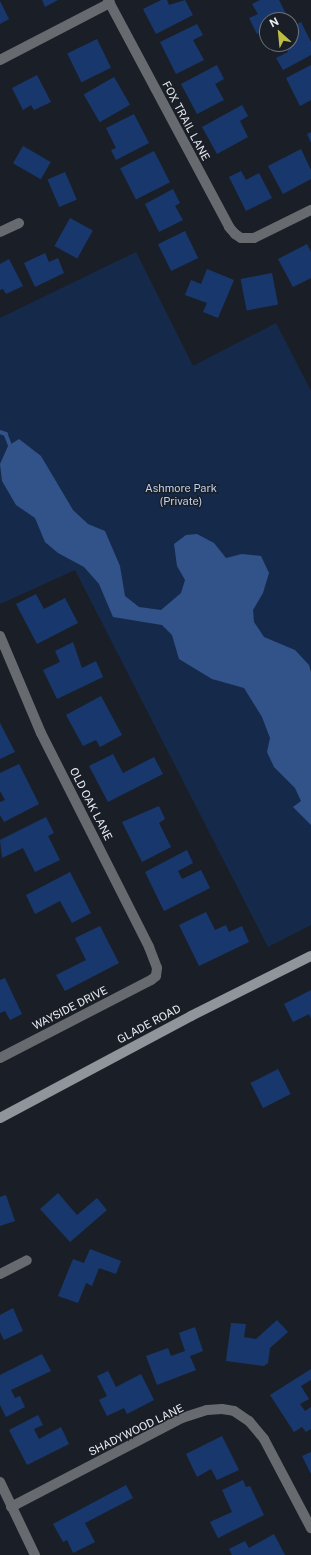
<!DOCTYPE html>
<html>
<head>
<meta charset="utf-8">
<style>
	body { margin:0 }
	#map { position:relative; width:311px; height:1555px; overflow:hidden; background:#1a1f27; font-family:"Public Sans",sans-serif }
	div>[style] { position:absolute }
	.green>* { inset:0; background:#152a4b }
	.water>* { inset:0; background:#315389 }
	.stream>* { height:3.5px; margin:-1.75px; padding:0 1.75px; transform-origin:1.75px; border-radius:1.75px; background:#315389 }
	.building>* { inset:0; background:#18386d; transform-origin:0 0 }
	.minor>* { height:10px; margin:-5px; padding:0 5px; transform-origin:5px; border-radius:5px; background:#676a6e }
	.secondary>* { height:10px; margin:-5px; padding:0 5px; transform-origin:5px; border-radius:5px; background:#90949b }
	span { translate:-50% -50%; white-space:nowrap; text-align:center; line-height:1.15; -webkit-text-stroke:3px #1a1f27; paint-order:stroke }
	.street-label { font-size:11px; color:#e9ecf2 }
	.park-label { font-size:11px; color:#bbd0f1 }
	.north { position:absolute; left:259px; top:12px; width:40px; height:40px; box-sizing:border-box; background:#1a1f27; border:1px solid #6d7178; border-radius:50%; rotate:333deg; font-size:11px; font-weight:700; line-height:16px; text-align:center; color:#e9ecf2 }
	.north::after { content:''; display:block; margin:auto; width:14px; height:18px; background:#bebf42; clip-path:polygon(50% 0,100% 100%,50% 72%,0 100%) }
</style>
</head>
<body>
<div id="map">
	<div class="green">
		<i style="clip-path:polygon(136px 252px,193px 366px,276px 323px,311px 391px,311px 925px,268px 947px,75px 570px,0 604px,0 318px)"></i>
	</div>
	<div class="water">
		<i style="clip-path:polygon(19px 439px,41px 456px,73px 510px,88px 524px,105px 531px,120px 566px,125px 596px,139px 607px,161px 610px,181px 593px,185px 580px,177px 566px,174px 544px,186px 535px,197px 534px,214px 543px,226px 558px,242px 554px,261px 556px,269px 573px,263px 593px,253px 610px,254px 622px,264px 637px,295px 650px,309px 665px,311px 672px,311px 825px,293px 807px,301px 801px,295px 788px,274px 767px,267px 752px,270px 738px,262px 717px,244px 688px,212px 679px,179px 659px,172px 635px,162px 625px,113px 617px,99px 584px,84px 567px,58px 553px,45px 542px,35px 518px,16px 505px,2px 481px,0 464px,8px 446px)"></i>
	</div>
	<div class="stream">
		<i style="left:0;top:432px;width:6px;rotate:18deg"></i>
		<i style="left:6px;top:434px;width:14px;rotate:69deg"></i>
	</div>
	<div class="building">
		<i style="clip-path:polygon(42px 0,58px 0,45px 7px)"></i>
		<i style="clip-path:polygon(161px 0,167px 0,169px 5px,185px 0,193px 15px,156px 34px,143px 9px)"></i>
		<i style="clip-path:polygon(260px 0,279px 0,288px 18px,267px 20px,267px 28px,257px 34px,249px 18px,258px 14px,252px 4px)"></i>
		<i style="clip-path:polygon(0 1px,9px 19px,0 24px)"></i>
		<i style="clip-path:polygon(301px 22px,311px 42px,311px 55px,283px 70px,276px 58px,288px 52px,283px 44px,291px 44px,291px 27px)"></i>
		<i style="clip-path:polygon(197px 24px,203px 35px,193px 40px,204px 60px,176px 74px,160px 42px)"></i>
		<i style="left:97px;top:39px;width:32px;height:33px;rotate:64deg"></i>
		<i style="clip-path:polygon(217px 65px,224px 79px,215px 84px,224px 100px,197px 114px,181px 84px)"></i>
		<i style="clip-path:polygon(311px 65px,311px 100px,300px 106px,286px 78px)"></i>
		<i style="clip-path:polygon(37px 75px,51px 102px,34px 110px,31px 105px,23px 110px,12px 88px)"></i>
		<i style="left:114px;top:77px;width:32px;height:35px;rotate:60deg"></i>
		<i style="clip-path:polygon(242px 105px,248px 116px,240px 121px,248px 137px,217px 154px,202px 127px)"></i>
		<i style="clip-path:polygon(134px 114px,149px 143px,116px 160px,111px 150px,116px 148px,106px 128px)"></i>
		<i style="clip-path:polygon(311px 132px,311px 143px,307px 134px)"></i>
		<i style="left:23px;top:146px;width:32px;height:20px;rotate:30deg"></i>
		<i style="clip-path:polygon(301px 149px,311px 170px,311px 179px,283px 194px,268px 166px)"></i>
		<i style="left:154px;top:151px;width:35px;height:38px;rotate:63deg"></i>
		<i style="clip-path:polygon(241px 171px,246px 180px,259px 173px,272px 198px,246px 211px,229px 177px)"></i>
		<i style="left:65px;top:172px;width:30px;height:19px;rotate:67deg"></i>
		<i style="clip-path:polygon(173px 189px,180px 203px,175px 206px,183px 220px,159px 232px,145px 204px)"></i>
		<i style="left:70px;top:218px;width:26px;height:32px;rotate:29deg"></i>
		<i style="left:185px;top:231px;width:30px;height:30px;rotate:64deg"></i>
		<i style="clip-path:polygon(307px 244px,311px 252px,311px 278px,293px 287px,278px 259px)"></i>
		<i style="clip-path:polygon(45px 253px,49px 262px,58px 258px,64px 273px,35px 287px,24px 263px)"></i>
		<i style="clip-path:polygon(9px 259px,23px 286px,6px 294px,3px 289px,0 290px,0 264px)"></i>
		<i style="clip-path:polygon(207px 269px,234px 280px,218px 318px,203px 312px,207px 303px,185px 295px,191px 280px,201px 284px)"></i>
		<i style="left:272px;top:273px;width:32px;height:32px;rotate:79deg"></i>
		<i style="clip-path:polygon(36px 594px,44px 609px,65px 598px,78px 623px,37px 644px,16px 604px)"></i>
		<i style="clip-path:polygon(73px 642px,82px 668px,96px 661px,103px 677px,57px 699px,43px 670px,60px 662px,55px 651px)"></i>
		<i style="clip-path:polygon(101px 696px,122px 735px,100px 747px,96px 740px,83px 746px,66px 715px)"></i>
		<i style="clip-path:polygon(0 723px,15px 752px,0 759px)"></i>
		<i style="clip-path:polygon(113px 754px,123px 773px,154px 757px,163px 774px,108px 802px,89px 766px)"></i>
		<i style="clip-path:polygon(19px 764px,39px 804px,4px 822px,0 815px,0 802px,5px 800px,0 791px,0 773px)"></i>
		<i style="clip-path:polygon(159px 806px,165px 819px,159px 823px,171px 847px,142px 862px,122px 822px)"></i>
		<i style="clip-path:polygon(46px 817px,54px 833px,48px 836px,60px 860px,35px 872px,23px 848px,2px 858px,0 840px)"></i>
		<i style="clip-path:polygon(187px 850px,193px 863px,178px 871px,182px 879px,201px 870px,210px 888px,164px 911px,145px 872px)"></i>
		<i style="clip-path:polygon(70px 872px,91px 913px,72px 923px,60px 901px,35px 914px,26px 895px)"></i>
		<i style="clip-path:polygon(206px 912px,215px 930px,226px 925px,229px 932px,242px 926px,249px 942px,199px 966px,179px 925px)"></i>
		<i style="clip-path:polygon(100px 926px,119px 963px,65px 991px,56px 975px,86px 960px,75px 938px)"></i>
		<i style="clip-path:polygon(5px 978px,22px 1014px,10px 1020px,5px 1011px,0 1013px,0 980px)"></i>
		<i style="clip-path:polygon(311px 990px,311px 1019px,309px 1014px,293px 1022px,284px 1004px)"></i>
		<i style="left:278px;top:1069px;width:28px;height:31px;rotate:63deg"></i>
		<i style="clip-path:polygon(58px 1193px,77px 1215px,97px 1198px,107px 1210px,70px 1242px,40px 1209px)"></i>
		<i style="clip-path:polygon(6px 1195px,15px 1221px,0 1226px,0 1197px)"></i>
		<i style="clip-path:polygon(90px 1249px,121px 1261px,116px 1274px,99px 1268px,92px 1286px,86px 1283px,78px 1303px,58px 1296px,73px 1259px,84px 1263px)"></i>
		<i style="clip-path:polygon(13px 1308px,23px 1331px,4px 1340px,0 1332px,0 1315px)"></i>
		<i style="clip-path:polygon(277px 1320px,288px 1332px,270px 1348px,268px 1363px,264px 1366px,226px 1361px,231px 1323px,246px 1324px,244px 1337px,256px 1339px)"></i>
		<i style="clip-path:polygon(195px 1327px,203px 1351px,190px 1356px,196px 1370px,157px 1385px,146px 1356px,168px 1348px,171px 1356px,185px 1351px,179px 1333px)"></i>
		<i style="clip-path:polygon(42px 1354px,51px 1371px,11px 1390px,15px 1398px,20px 1396px,25px 1407px,6px 1417px,0 1405px,0 1375px)"></i>
		<i style="clip-path:polygon(311px 1369px,311px 1380px,301px 1386px,309px 1399px,300px 1404px,305px 1411px,311px 1407px,311px 1429px,306px 1432px,302px 1427px,294px 1432px,270px 1395px)"></i>
		<i style="clip-path:polygon(108px 1371px,116px 1387px,141px 1374px,154px 1400px,127px 1414px,124px 1408px,107px 1416px,99px 1400px,107px 1396px,97px 1376px)"></i>
		<i style="clip-path:polygon(38px 1415px,43px 1425px,34px 1429px,39px 1439px,61px 1427px,69px 1444px,27px 1465px,9px 1430px)"></i>
		<i style="clip-path:polygon(222px 1436px,239px 1470px,217px 1480px,211px 1469px,197px 1477px,186px 1454px)"></i>
		<i style="clip-path:polygon(311px 1452px,311px 1474px,302px 1456px)"></i>
		<i style="clip-path:polygon(243px 1480px,246px 1487px,250px 1486px,264px 1515px,218px 1538px,210px 1522px,232px 1512px,222px 1490px)"></i>
		<i style="clip-path:polygon(126px 1485px,133px 1498px,85px 1523px,95px 1542px,73px 1553px,67px 1540px,63px 1542px,53px 1524px)"></i>
		<i style="clip-path:polygon(274px 1534px,285px 1555px,232px 1555px,229px 1549px,245px 1541px,249px 1548px)"></i>
	</div>
	<div class="minor">
		<i style="left:108px;top:0;width:257px;rotate:61.9deg"></i>
		<i style="left:229px;top:227px;width:9px;rotate:49deg"></i>
		<i style="left:235px;top:234px;width:7px;rotate:34deg"></i>
		<i style="left:241px;top:238px;width:13px"></i>
		<i style="left:254px;top:238px;width:64px;rotate:-26.2deg"></i>
		<i style="left:0;top:60px;width:124px;rotate:-27.4deg"></i>
		<i style="left:0;top:232px;width:21px;rotate:-25deg"></i>
		<i style="left:0;top:636px;width:105px;rotate:67.1deg"></i>
		<i style="left:41px;top:733px;width:240px;rotate:63.2deg"></i>
		<i style="left:149px;top:947px;width:22px;rotate:69deg"></i>
		<i style="left:157px;top:968px;width:8px;rotate:97deg"></i>
		<i style="left:156px;top:976px;width:6px;rotate:141deg"></i>
		<i style="left:151px;top:980px;width:170px;rotate:152.7deg"></i>
		<i style="left:0;top:1274px;width:30px;rotate:-27deg"></i>
		<i style="left:0;top:1482px;width:81px;rotate:64.4deg"></i>
		<i style="left:11px;top:1507px;width:193px;rotate:-27.5deg"></i>
		<i style="left:182px;top:1418px;width:26px;rotate:-18deg"></i>
		<i style="left:207px;top:1410px;width:15px;rotate:-4deg"></i>
		<i style="left:222px;top:1409px;width:12px;rotate:9deg"></i>
		<i style="left:234px;top:1411px;width:18px;rotate:34deg"></i>
		<i style="left:249px;top:1421px;width:23px;rotate:50deg"></i>
		<i style="left:264px;top:1439px;width:101px;rotate:62.2deg"></i>
	</div>
	<div class="secondary">
		<i style="left:0;top:1118px;width:217px;rotate:-28.1deg"></i>
		<i style="left:191px;top:1016px;width:134px;rotate:-26.6deg"></i>
	</div>
	<div class="street-label">
		<span style="left:186px;top:121px;rotate:62deg">FOX TRAIL LANE</span>
		<span style="left:91px;top:804px;rotate:63deg">OLD OAK LANE</span>
		<span style="left:70px;top:1008px;rotate:-27deg">WAYSIDE DRIVE</span>
		<span style="left:149px;top:1024px;rotate:-28deg">GLADE ROAD</span>
		<span style="left:136px;top:1430px;rotate:-26deg">SHADYWOOD LANE</span>
	</div>
	<div class="park-label">
		<span style="left:181px;top:495px">Ashmore Park<br>(Private)</span>
	</div>
	<div class="north">N</div>
</div>
</body>
</html>
